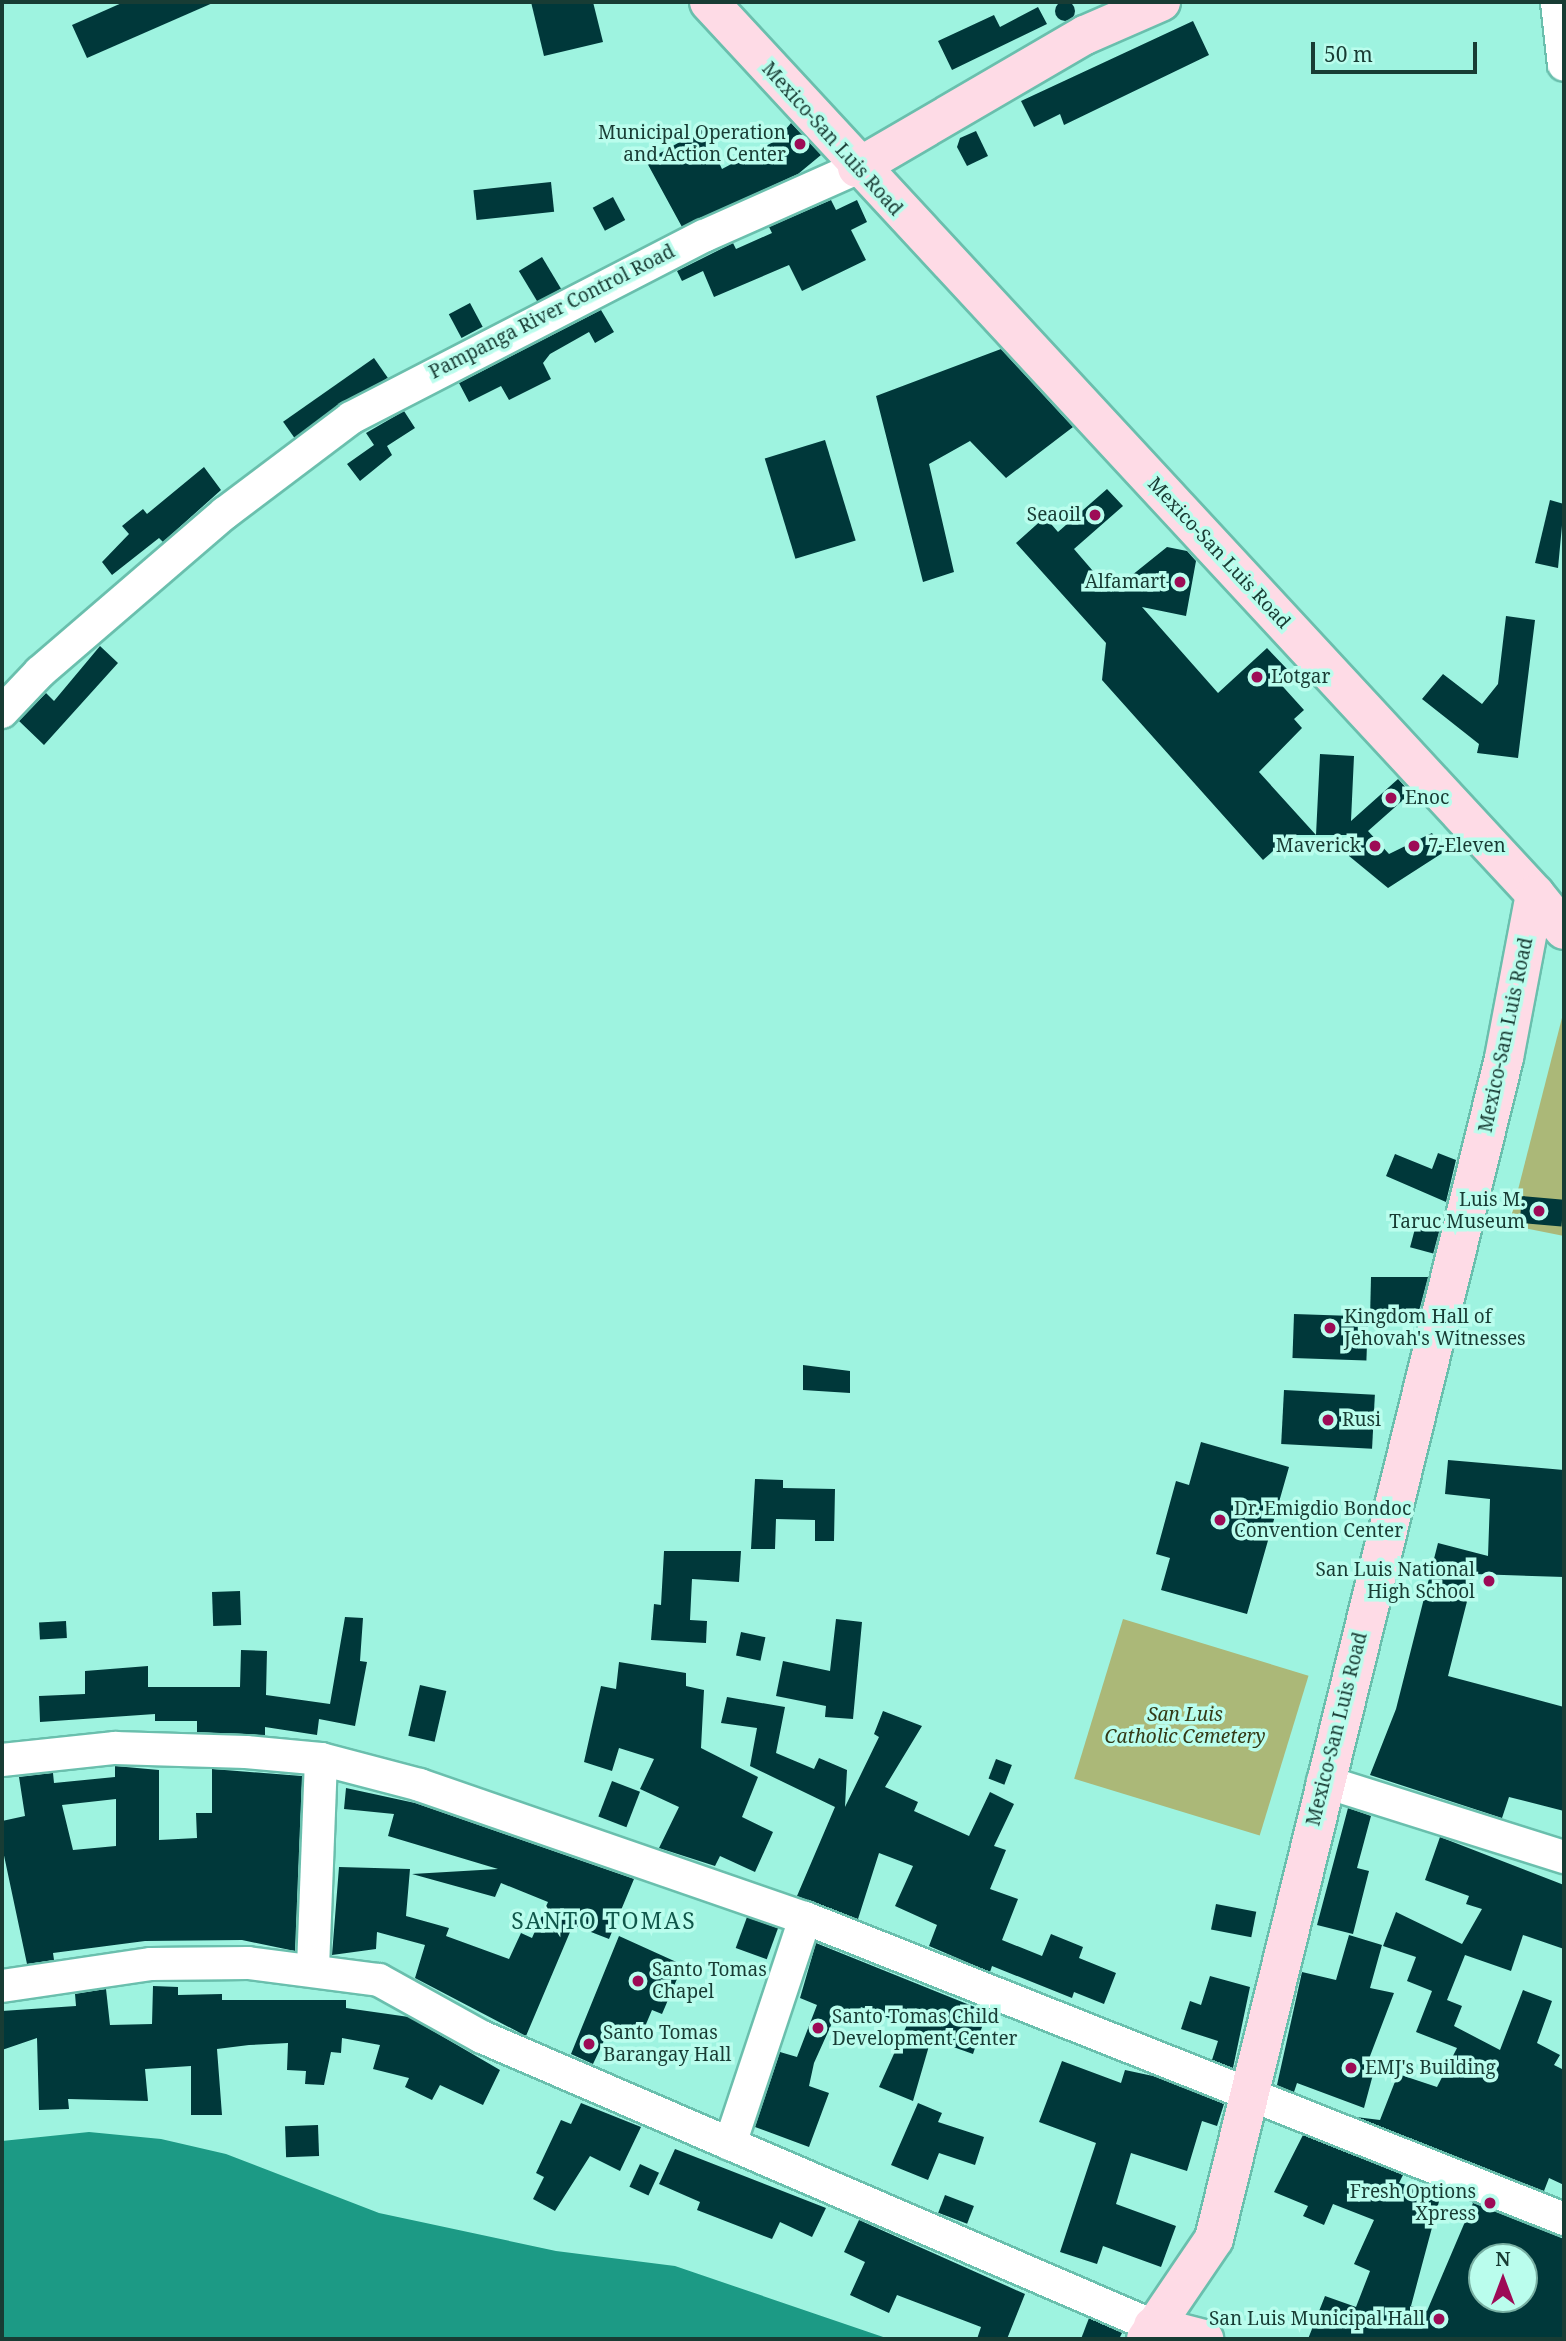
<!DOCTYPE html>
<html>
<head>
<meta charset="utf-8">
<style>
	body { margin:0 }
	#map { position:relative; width:1566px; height:2341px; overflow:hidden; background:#9ef3e0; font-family:"Noto Serif",serif }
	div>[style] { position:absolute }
	.green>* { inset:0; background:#abb878; transform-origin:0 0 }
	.water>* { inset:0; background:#1c9a85 }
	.building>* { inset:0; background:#00383a; transform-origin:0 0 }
	.round { border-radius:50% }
	.roads { filter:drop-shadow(2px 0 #6abfad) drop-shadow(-2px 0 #6abfad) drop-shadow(0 2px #6abfad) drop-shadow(0 -2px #6abfad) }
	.minor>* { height:32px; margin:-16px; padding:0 16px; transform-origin:16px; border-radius:16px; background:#fff }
	.major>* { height:38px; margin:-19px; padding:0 19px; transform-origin:19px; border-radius:19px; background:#fedbe6 }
	.dots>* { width:19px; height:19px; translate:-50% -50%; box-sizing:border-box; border:4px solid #bafded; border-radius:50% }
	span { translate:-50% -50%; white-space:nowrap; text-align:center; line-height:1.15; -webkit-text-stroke:7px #bafded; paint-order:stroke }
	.poi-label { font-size:19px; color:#183c34 }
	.right { translate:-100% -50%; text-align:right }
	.left { translate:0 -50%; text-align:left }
	.street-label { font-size:19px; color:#183c34 }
	.park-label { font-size:19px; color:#333916; font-style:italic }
	.quarter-label { font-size:23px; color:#10584b; letter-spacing:2px }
	.frame { position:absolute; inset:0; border:4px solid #183c34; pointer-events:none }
	.north { position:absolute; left:1468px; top:2243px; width:70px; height:70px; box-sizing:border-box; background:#bafded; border:2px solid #79b0a3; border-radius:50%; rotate:0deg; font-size:19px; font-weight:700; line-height:28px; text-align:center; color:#183c34 }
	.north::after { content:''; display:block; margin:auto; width:24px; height:32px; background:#9d0b56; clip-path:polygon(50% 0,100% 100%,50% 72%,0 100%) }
	.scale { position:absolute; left:1311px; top:42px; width:166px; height:32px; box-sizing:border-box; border:4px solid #183c34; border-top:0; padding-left:9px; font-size:21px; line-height:24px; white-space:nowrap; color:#183c34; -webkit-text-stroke:5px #bafded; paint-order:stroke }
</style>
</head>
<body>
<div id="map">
	<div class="green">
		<i style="clip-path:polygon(1564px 1010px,1564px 1236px,1509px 1225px)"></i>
		<i style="left:1123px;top:1619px;width:194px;height:167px;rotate:17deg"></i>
	</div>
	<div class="water">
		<i style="clip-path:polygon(89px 2132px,161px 2139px,226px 2154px,379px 2213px,556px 2251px,675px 2266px,889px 2339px,2px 2339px,2px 2141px)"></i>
	</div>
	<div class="building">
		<i class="round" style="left:1055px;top:1px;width:20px;height:20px"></i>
		<i style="clip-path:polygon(124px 2px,215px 2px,87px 58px,72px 25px)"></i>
		<i style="clip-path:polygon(531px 2px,593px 2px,603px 42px,544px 56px)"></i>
		<i style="clip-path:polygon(1038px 7px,1047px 24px,952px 70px,938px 41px,994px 15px,1000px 27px)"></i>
		<i style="clip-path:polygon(1193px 21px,1209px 55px,1064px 125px,1060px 114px,1034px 127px,1021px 101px)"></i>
		<i style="clip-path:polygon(791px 123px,821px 155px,798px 174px,682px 227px,646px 161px,703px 129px,722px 169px,777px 140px)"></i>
		<i style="clip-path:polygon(976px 131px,988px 156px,967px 166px,957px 147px,960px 138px)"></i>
		<i style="left:551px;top:182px;width:30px;height:78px;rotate:84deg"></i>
		<i style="left:613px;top:197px;width:26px;height:23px;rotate:62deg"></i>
		<i style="clip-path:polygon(831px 200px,836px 210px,857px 200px,867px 222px,851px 230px,866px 260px,802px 291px,789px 265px,714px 297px,703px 271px,682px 281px,677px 271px,733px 243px,736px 249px,772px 233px,769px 227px)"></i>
		<i style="left:542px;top:257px;width:37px;height:27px;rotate:59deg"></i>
		<i style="left:470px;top:303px;width:27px;height:24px;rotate:62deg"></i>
		<i style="clip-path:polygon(601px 310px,614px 332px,595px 343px,589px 332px,550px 354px,543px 363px,551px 379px,509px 400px,501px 386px,469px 402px,459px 383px)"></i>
		<i style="clip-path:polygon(1001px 349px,1073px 427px,1006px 478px,970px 441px,929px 464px,954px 572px,923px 582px,876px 396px)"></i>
		<i style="left:374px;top:358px;width:24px;height:111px;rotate:55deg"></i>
		<i style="clip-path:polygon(404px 411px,415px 428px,387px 446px,392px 455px,360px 481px,347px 464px,374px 445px,366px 433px)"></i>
		<i style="left:825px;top:440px;width:105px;height:63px;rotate:73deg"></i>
		<i style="clip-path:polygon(204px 467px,221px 490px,163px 542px,159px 538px,112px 575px,102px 562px,129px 534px,122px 526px,143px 509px,147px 514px)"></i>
		<i style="clip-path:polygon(1107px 489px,1123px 506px,1074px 549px,1111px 592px,1167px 547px,1187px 551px,1196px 561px,1186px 616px,1142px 607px,1218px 693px,1267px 648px,1287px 669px,1276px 679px,1304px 710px,1294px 719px,1302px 728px,1259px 772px,1316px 835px,1291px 835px,1263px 860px,1102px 680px,1106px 643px,1016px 543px,1045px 517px,1058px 532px)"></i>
		<i style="clip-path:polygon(1550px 500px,1564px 504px,1558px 568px,1535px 563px)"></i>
		<i style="clip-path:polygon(1506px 616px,1535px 620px,1518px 758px,1477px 753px,1479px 744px,1422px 699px,1443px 674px,1482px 704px,1498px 684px)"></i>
		<i style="clip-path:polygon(100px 646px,118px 663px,44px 745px,19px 721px,46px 693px,54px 701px)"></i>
		<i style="clip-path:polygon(1320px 754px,1354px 756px,1351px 821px,1398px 779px,1411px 793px,1368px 831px,1389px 854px,1432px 833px,1444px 852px,1388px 888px,1349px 856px,1353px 835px,1316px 835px)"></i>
		<i style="clip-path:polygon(1438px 1153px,1456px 1160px,1446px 1202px,1386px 1176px,1395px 1154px,1432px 1169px)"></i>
		<i style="left:1522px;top:1196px;width:42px;height:27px;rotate:5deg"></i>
		<i style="left:1416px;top:1225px;width:24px;height:23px;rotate:15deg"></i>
		<i style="clip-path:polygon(1371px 1277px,1428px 1277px,1417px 1319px,1370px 1319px)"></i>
		<i style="left:1294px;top:1314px;width:74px;height:44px;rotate:2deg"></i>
		<i style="clip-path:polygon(803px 1365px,850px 1371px,850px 1393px,803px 1390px)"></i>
		<i style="left:1284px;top:1390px;width:91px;height:54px;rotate:3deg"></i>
		<i style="clip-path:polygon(1201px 1442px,1289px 1467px,1247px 1614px,1161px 1590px,1170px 1558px,1156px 1554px,1176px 1481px,1189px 1485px)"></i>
		<i style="clip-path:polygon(1448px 1460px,1564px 1470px,1564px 1577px,1474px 1574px,1448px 1676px,1564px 1707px,1564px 1811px,1509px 1797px,1502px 1818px,1370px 1775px,1396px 1709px,1438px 1543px,1488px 1556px,1490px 1499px,1445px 1494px)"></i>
		<i style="clip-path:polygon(755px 1479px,783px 1480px,783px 1488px,835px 1489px,834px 1541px,815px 1541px,815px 1520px,776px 1519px,775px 1549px,751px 1549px)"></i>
		<i style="clip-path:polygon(664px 1551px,741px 1551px,739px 1582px,692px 1579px,690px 1620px,707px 1621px,706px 1643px,651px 1640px,654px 1604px,661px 1605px)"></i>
		<i style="left:240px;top:1591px;width:34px;height:28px;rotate:88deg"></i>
		<i style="clip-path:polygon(345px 1617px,363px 1618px,360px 1661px,367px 1662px,355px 1726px,319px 1719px,317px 1735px,265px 1727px,265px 1735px,197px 1732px,197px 1721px,155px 1721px,155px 1714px,40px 1722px,39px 1696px,85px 1694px,85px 1671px,148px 1666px,148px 1687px,240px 1687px,241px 1650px,267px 1651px,266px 1695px,330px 1704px)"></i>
		<i style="clip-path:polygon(836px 1619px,862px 1622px,853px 1719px,825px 1717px,826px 1706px,776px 1696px,783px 1661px,830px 1671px)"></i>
		<i style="left:66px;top:1621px;width:17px;height:27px;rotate:87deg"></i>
		<i style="left:741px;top:1632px;width:25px;height:24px;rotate:12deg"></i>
		<i style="clip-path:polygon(619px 1662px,686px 1673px,686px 1686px,704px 1690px,701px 1748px,758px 1777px,742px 1817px,773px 1832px,755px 1872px,720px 1856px,715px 1866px,659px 1848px,679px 1807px,640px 1789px,654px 1759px,619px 1748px,612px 1771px,584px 1762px,601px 1686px,616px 1689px)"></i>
		<i style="left:420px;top:1685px;width:27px;height:52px;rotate:13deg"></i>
		<i style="clip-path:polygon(727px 1697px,785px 1707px,776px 1753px,814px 1769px,819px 1758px,847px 1770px,845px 1807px,879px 1737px,874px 1734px,883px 1711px,922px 1726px,885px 1787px,918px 1802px,914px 1811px,969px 1836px,990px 1792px,1014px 1804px,994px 1846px,1006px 1850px,990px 1889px,1018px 1899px,1002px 1940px,1042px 1956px,1051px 1934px,1083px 1947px,1079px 1958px,1116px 1973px,1104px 2004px,1074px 1992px,1072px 1998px,992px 1966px,990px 1972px,929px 1946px,937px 1925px,895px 1906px,913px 1866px,879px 1853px,858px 1919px,797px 1896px,835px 1807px,750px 1766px,757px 1728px,721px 1723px)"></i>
		<i style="left:996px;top:1759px;width:17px;height:21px;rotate:21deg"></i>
		<i style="clip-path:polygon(evenodd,115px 1766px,159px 1770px,159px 1840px,197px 1838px,196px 1813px,212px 1813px,212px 1769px,302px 1776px,295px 1951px,242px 1940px,145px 1941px,53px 1953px,54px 1960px,27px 1964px,2px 1846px,2px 1821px,25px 1816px,19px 1777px,53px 1773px,54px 1783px,115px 1777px,115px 1766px,116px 1799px,116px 1846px,73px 1850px,62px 1805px,116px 1799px)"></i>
		<i style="left:612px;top:1781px;width:30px;height:38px;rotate:21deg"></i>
		<i style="clip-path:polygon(346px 1788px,415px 1803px,634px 1879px,609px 1939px,573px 1925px,526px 2036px,415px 1978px,425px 1945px,377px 1932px,376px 1949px,332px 1955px,339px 1867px,410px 1869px,406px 1916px,449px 1928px,446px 1936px,509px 1959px,521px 1933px,532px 1938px,548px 1902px,501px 1883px,495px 1897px,412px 1874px,498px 1869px,388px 1836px,394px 1814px,344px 1809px)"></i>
		<i style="clip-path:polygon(1348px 1808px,1371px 1816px,1357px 1868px,1369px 1871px,1353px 1934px,1317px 1925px)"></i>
		<i style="clip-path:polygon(1440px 1837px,1564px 1885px,1564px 1949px,1523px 1935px,1511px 1971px,1465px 1955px,1447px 2000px,1462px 2006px,1454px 2026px,1500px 2050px,1523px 1990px,1552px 2001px,1537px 2043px,1560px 2055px,1554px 2065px,1564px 2070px,1564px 2185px,1549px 2178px,1544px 2191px,1356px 2117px,1380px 2120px,1398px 2074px,1437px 2087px,1457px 2048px,1416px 2032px,1432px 1991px,1407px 1981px,1416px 1957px,1383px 1946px,1396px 1912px,1462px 1944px,1482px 1909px,1466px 1904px,1469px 1896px,1425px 1880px)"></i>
		<i style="left:1216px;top:1904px;width:41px;height:26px;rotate:11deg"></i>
		<i style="left:747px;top:1917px;width:33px;height:33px;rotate:20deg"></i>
		<i style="clip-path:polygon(1349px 1935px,1382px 1945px,1370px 1988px,1394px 1993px,1367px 2064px,1375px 2067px,1364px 2108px,1297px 2083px,1294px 2092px,1277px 2085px,1302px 1972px,1336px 1980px)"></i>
		<i style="clip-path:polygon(619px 1936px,683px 1965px,662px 2014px,652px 2010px,641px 2036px,610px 2028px,593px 2064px,571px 2054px)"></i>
		<i style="clip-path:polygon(816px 1943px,987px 2012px,973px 2054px,931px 2039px,913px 2101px,879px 2087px,907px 2025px,861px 2007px,856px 2019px,837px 2012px,814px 2063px,809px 2086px,829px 2093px,809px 2147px,755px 2127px,780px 2052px,797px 2057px,817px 2005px,800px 1998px)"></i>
		<i style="clip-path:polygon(1210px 1976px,1250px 1987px,1233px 2068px,1212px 2060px,1218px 2041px,1181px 2029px,1190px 2001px,1201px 2005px)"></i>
		<i style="clip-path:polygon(153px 1986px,178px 1987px,178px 1995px,222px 1994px,222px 2000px,346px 2000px,346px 2008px,409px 2017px,500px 2070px,483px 2105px,440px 2085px,432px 2100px,405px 2087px,409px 2078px,373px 2069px,380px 2045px,342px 2038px,341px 2053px,331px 2052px,324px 2085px,305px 2084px,306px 2071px,287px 2070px,288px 2043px,249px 2045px,217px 2049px,222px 2115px,191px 2115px,191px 2066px,145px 2069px,148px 2101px,68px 2099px,69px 2109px,39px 2110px,37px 2038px,2px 2050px,2px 2011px,76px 2006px,75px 1994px,106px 1989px,110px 2025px,152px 2024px)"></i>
		<i style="clip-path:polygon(1062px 2061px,1121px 2083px,1125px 2070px,1153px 2076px,1224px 2104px,1217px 2126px,1202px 2121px,1187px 2171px,1131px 2153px,1116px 2204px,1176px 2226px,1161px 2267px,1103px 2246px,1097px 2264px,1060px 2252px,1096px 2143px,1039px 2122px)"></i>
		<i style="clip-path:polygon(581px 2103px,641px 2127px,620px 2171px,590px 2156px,555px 2211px,533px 2199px,544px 2177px,536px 2173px,561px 2120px,571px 2124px)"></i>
		<i style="clip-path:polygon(918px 2103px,942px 2113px,938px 2122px,984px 2137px,975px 2165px,939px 2153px,928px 2180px,891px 2165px)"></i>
		<i style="left:318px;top:2125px;width:31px;height:33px;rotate:88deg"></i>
		<i style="clip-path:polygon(evenodd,1303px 2135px,1403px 2175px,1399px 2183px,1441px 2194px,1411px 2306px,1427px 2311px,1473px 2203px,1564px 2239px,1564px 2339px,1308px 2339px,1325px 2296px,1356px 2307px,1370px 2271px,1354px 2264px,1374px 2220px,1333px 2204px,1324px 2225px,1303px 2216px,1308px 2206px,1274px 2192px,1303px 2135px,1482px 2257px,1524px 2257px,1524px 2299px,1482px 2299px,1482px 2257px)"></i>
		<i style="clip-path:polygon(675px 2149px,826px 2208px,812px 2237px,780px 2222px,772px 2239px,697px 2210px,700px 2202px,659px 2184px)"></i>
		<i style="left:640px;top:2164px;width:21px;height:25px;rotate:25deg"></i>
		<i style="left:945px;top:2195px;width:31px;height:19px;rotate:21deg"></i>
		<i style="clip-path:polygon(859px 2220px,1025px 2294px,1007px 2339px,977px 2339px,981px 2327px,897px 2295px,889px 2313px,850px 2295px,865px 2262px,844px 2252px)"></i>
		<i style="clip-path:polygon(1089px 2318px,1122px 2333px,1119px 2339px,1081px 2339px)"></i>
	</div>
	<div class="roads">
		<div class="minor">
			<i style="left:1557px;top:2px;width:63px;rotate:83.7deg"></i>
			<i style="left:2px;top:712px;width:55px;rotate:-46.5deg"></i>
			<i style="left:40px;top:672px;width:244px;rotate:-40.7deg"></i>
			<i style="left:225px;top:513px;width:158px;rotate:-37deg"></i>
			<i style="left:351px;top:418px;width:397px;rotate:-27.3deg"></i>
			<i style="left:704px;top:236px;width:167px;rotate:-24deg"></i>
			<i style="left:2px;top:1760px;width:114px;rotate:-6.1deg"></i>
			<i style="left:115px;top:1748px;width:131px;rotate:1.7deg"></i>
			<i style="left:246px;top:1752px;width:75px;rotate:5.3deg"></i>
			<i style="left:321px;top:1759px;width:102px;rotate:14.7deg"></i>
			<i style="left:420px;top:1785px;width:407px;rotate:19.1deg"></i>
			<i style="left:805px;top:1918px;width:817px;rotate:21.63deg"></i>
			<i style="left:1323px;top:1781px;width:253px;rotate:17.5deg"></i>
			<i style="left:313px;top:1968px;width:209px;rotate:-87.8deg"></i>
			<i style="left:2px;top:1986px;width:151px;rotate:-8.4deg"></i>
			<i style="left:151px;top:1964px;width:97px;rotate:-0.6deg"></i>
			<i style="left:248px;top:1963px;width:132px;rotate:7.4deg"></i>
			<i style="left:379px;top:1980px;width:118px;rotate:29deg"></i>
			<i style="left:482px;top:2037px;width:731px;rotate:23.3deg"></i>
			<i style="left:730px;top:2144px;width:238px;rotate:-71.6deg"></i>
		</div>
		<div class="major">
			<i style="left:709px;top:2px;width:1216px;rotate:47.2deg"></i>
			<i style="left:1535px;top:894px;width:167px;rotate:100.7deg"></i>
			<i style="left:1504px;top:1058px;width:1216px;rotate:103.8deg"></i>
			<i style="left:1214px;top:2239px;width:121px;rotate:124.2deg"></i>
			<i style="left:857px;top:168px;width:264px;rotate:-30.3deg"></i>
			<i style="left:1085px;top:35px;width:83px;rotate:-23.5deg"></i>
			<i style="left:1535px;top:894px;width:46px;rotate:51.1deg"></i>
			<i style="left:1153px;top:2326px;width:53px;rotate:14.3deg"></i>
		</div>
	</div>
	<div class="dots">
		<i style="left:800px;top:144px;background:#9d0b56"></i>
		<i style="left:1095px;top:515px;background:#9d0b56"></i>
		<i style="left:1180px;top:582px;background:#9d0b56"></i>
		<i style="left:1257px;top:677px;background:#9d0b56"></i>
		<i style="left:1391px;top:798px;background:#9d0b56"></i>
		<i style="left:1375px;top:846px;background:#9d0b56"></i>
		<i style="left:1414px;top:846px;background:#9d0b56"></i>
		<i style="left:1539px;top:1211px;background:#9d0b56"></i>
		<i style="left:1330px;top:1328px;background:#9d0b56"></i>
		<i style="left:1328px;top:1420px;background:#9d0b56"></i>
		<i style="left:1220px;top:1520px;background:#9d0b56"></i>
		<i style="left:1489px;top:1581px;background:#9d0b56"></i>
		<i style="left:638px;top:1981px;background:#9d0b56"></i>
		<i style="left:818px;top:2028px;background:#9d0b56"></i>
		<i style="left:589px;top:2044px;background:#9d0b56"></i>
		<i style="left:1351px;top:2068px;background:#9d0b56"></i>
		<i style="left:1490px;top:2203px;background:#9d0b56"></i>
		<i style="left:1439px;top:2319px;background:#9d0b56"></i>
	</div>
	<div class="poi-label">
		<span class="right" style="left:786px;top:144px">Municipal Operation<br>and Action Center</span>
		<span class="right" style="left:1081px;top:515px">Seaoil</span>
		<span class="right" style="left:1166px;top:582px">Alfamart</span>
		<span class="left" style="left:1271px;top:677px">Lotgar</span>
		<span class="left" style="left:1405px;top:798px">Enoc</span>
		<span class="right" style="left:1361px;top:846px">Maverick</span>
		<span class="left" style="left:1428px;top:846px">7-Eleven</span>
		<span class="right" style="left:1525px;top:1211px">Luis M.<br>Taruc Museum</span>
		<span class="left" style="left:1344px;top:1328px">Kingdom Hall of<br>Jehovah's Witnesses</span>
		<span class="left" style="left:1342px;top:1420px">Rusi</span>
		<span class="left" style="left:1234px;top:1520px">Dr. Emigdio Bondoc<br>Convention Center</span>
		<span class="right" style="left:1475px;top:1581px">San Luis National<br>High School</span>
		<span class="left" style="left:652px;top:1981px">Santo Tomas<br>Chapel</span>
		<span class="left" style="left:832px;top:2028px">Santo Tomas Child<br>Development Center</span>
		<span class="left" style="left:603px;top:2044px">Santo Tomas<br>Barangay Hall</span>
		<span class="left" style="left:1365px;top:2068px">EMJ's Building</span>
		<span class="right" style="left:1476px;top:2203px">Fresh Options<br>Xpress</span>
		<span class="right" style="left:1425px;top:2319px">San Luis Municipal Hall</span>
	</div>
	<div class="street-label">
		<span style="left:832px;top:139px;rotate:48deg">Mexico-San Luis Road</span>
		<span style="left:552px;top:312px;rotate:-27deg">Pampanga River Control Road</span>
		<span style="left:1219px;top:553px;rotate:47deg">Mexico-San Luis Road</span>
		<span style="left:1506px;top:1035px;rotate:-78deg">Mexico-San Luis Road</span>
		<span style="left:1337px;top:1729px;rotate:-76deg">Mexico-San Luis Road</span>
	</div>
	<div class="park-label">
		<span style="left:1185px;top:1726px">San Luis<br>Catholic Cemetery</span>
	</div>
	<div class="quarter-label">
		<span style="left:604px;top:1920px">SANTO TOMAS</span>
	</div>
	<div class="frame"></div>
	<div class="north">N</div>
	<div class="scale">50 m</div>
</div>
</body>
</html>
